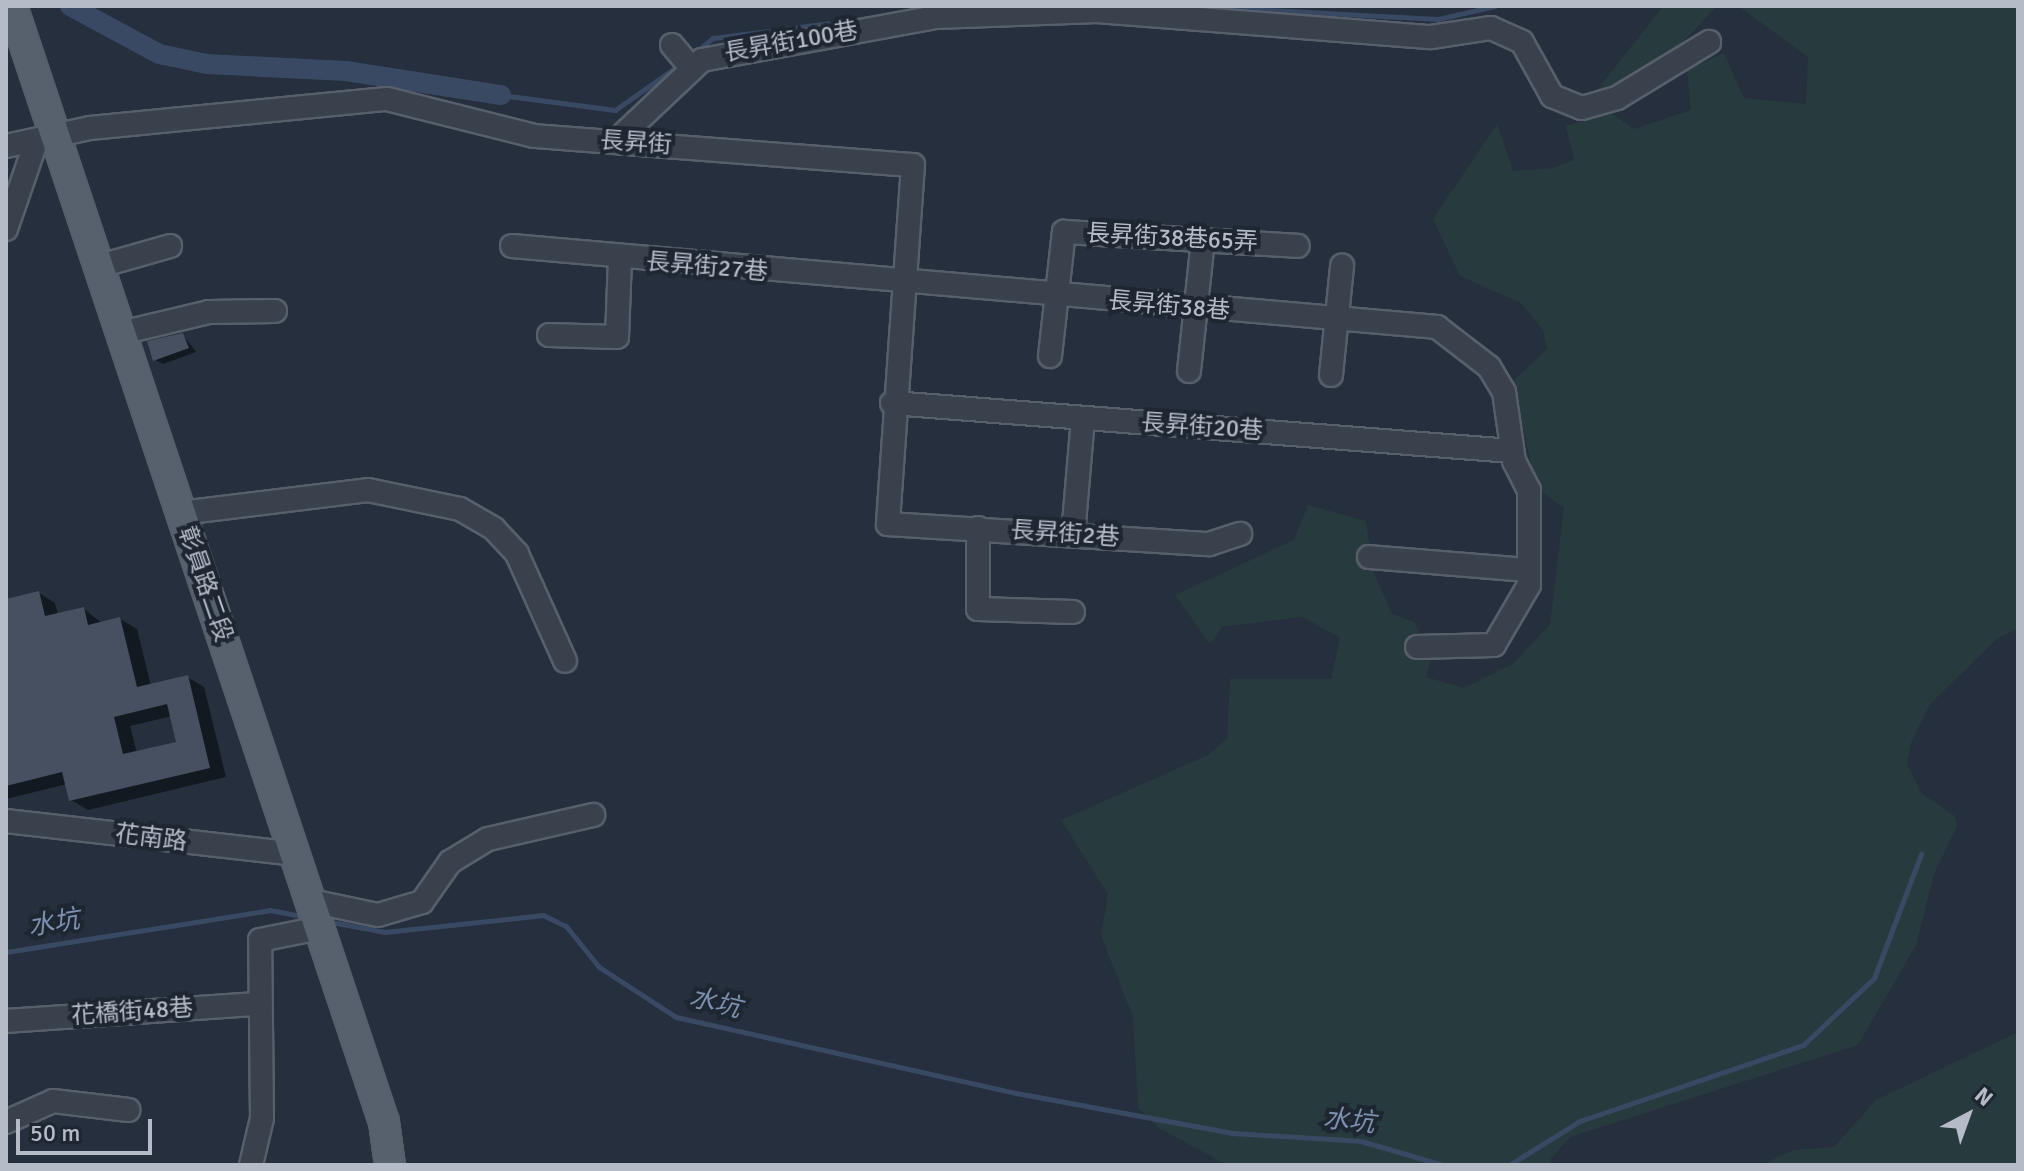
<!DOCTYPE html>
<html>
<head>
<meta charset="utf-8">
<style>
	body { margin:0 }
	#map { position:relative; width:2024px; height:1171px; overflow:hidden; background:#252f3d; font-family:Signika,"Noto Sans TC",sans-serif }
	div>[style] { position:absolute }
	.green>* { inset:0; background:#273b3e }
	.shadow>* { inset:0; background:#0007 }
	.stream>* { height:5px; margin:-2.5px; padding:0 2.5px; transform-origin:2.5px; border-radius:2.5px; background:#394964 }
	.canal>* { height:20px; margin:-10px; padding:0 10px; transform-origin:10px; border-radius:10px; background:#394964 }
	.building>* { inset:0; background:#465061 }
	.roads { filter:drop-shadow(2px 0 #575f6b) drop-shadow(-2px 0 #575f6b) drop-shadow(0 2px #575f6b) drop-shadow(0 -2px #575f6b) }
	.minor>* { height:22px; margin:-11px; padding:0 11px; transform-origin:11px; border-radius:11px; background:#39414d }
	.major>* { height:28px; margin:-14px; padding:0 14px; transform-origin:14px; border-radius:14px; background:#57606d }
	span { translate:-50% -50%; white-space:nowrap; text-align:center; line-height:1.15; -webkit-text-stroke:8px #1e2632; paint-order:stroke }
	.street-label { font-size:24px; color:#b5bcc8 }
	.water-label { font-size:26px; color:#7d91af; font-style:italic }
	.frame { position:absolute; inset:0; border:8px solid #b5bcc8; pointer-events:none }
	.north { position:absolute; left:1928px; top:1075px; width:80px; height:80px; -webkit-text-stroke:6px #1e2632; paint-order:stroke; rotate:41deg; font-size:22px; font-weight:700; line-height:32px; text-align:center; color:#b5bcc8 }
	.north::after { content:''; display:block; margin:auto; width:28px; height:36px; background:#b5bcc8; clip-path:polygon(50% 0,100% 100%,50% 72%,0 100%) }
	.scale { position:absolute; left:16px; top:1119px; width:136px; height:36px; box-sizing:border-box; border:4px solid #b5bcc8; border-top:0; padding-left:10px; font-size:24px; line-height:28px; white-space:nowrap; color:#b5bcc8; -webkit-text-stroke:6px #1e2632; paint-order:stroke }
</style>
</head>
<body>
<div id="map">
	<div class="green">
		<i style="clip-path:polygon(1663px 6px,1717px 6px,1649px 78px,1590px 99px)"></i>
		<i style="clip-path:polygon(1738px 6px,2018px 6px,2018px 628px,1997px 639px,1930px 704px,1911px 743px,1907px 764px,1921px 793px,1955px 816px,1957px 826px,1934px 874px,1916px 945px,1858px 1045px,1570px 1137px,1550px 1160px,1554px 1165px,1227px 1165px,1159px 1128px,1138px 1108px,1133px 1017px,1101px 936px,1108px 894px,1061px 820px,1208px 755px,1227px 739px,1230px 679px,1331px 679px,1340px 638px,1303px 617px,1222px 627px,1210px 644px,1175px 595px,1294px 540px,1308px 505px,1366px 521px,1373px 571px,1392px 614px,1414px 622px,1432px 657px,1426px 677px,1464px 688px,1514px 663px,1550px 624px,1564px 508px,1537px 488px,1512px 382px,1547px 349px,1543px 330px,1521px 303px,1460px 276px,1433px 219px,1497px 124px,1513px 171px,1553px 168px,1574px 160px,1566px 126px,1611px 113px,1634px 129px,1691px 110px,1687px 70px,1724px 53px,1744px 98px,1806px 104px,1808px 57px)"></i>
		<i style="clip-path:polygon(2018px 1032px,2018px 1165px,1762px 1165px,1793px 1150px,1834px 1147px,1876px 1100px)"></i>
	</div>
	<div class="shadow">
		<i style="clip-path:polygon(183px 335px,196px 352px,163px 364px,155px 360px)"></i>
		<i style="clip-path:polygon(evenodd,39px 593px,55px 603px,58px 615px,84px 609px,102px 623px,120px 619px,137px 629px,151px 686px,187px 677px,204px 687px,226px 777px,88px 810px,71px 800px,67px 784px,6px 799px,6px 601px,39px 593px,172px 716px,179px 743px,137px 753px,130px 726px,172px 716px)"></i>
	</div>
	<div class="stream">
		<i style="left:1197px;top:6px;width:241px;rotate:3.1deg"></i>
		<i style="left:1438px;top:19px;width:58px;rotate:-12.8deg"></i>
		<i style="left:693px;top:54px;width:26px;rotate:-39deg"></i>
		<i style="left:713px;top:38px;width:172px;rotate:-7.3deg"></i>
		<i style="left:501px;top:95px;width:115px;rotate:7.5deg"></i>
		<i style="left:615px;top:110px;width:78px;rotate:-35.1deg"></i>
		<i style="left:326px;top:921px;width:60px;rotate:10.6deg"></i>
		<i style="left:385px;top:932px;width:159px;rotate:-6.1deg"></i>
		<i style="left:543px;top:915px;width:25px;rotate:26deg"></i>
		<i style="left:566px;top:926px;width:53px;rotate:51.2deg"></i>
		<i style="left:599px;top:967px;width:92px;rotate:33deg"></i>
		<i style="left:676px;top:1017px;width:343px;rotate:12.6deg"></i>
		<i style="left:1011px;top:1092px;width:225px;rotate:10.5deg"></i>
		<i style="left:1232px;top:1133px;width:129px;rotate:3.5deg"></i>
		<i style="left:1361px;top:1141px;width:85px;rotate:16.3deg"></i>
		<i style="left:6px;top:952px;width:267px;rotate:-9deg"></i>
		<i style="left:270px;top:910px;width:36px;rotate:11deg"></i>
		<i style="left:1509px;top:1165px;width:84px;rotate:-31.8deg"></i>
		<i style="left:1580px;top:1121px;width:236px;rotate:-18.8deg"></i>
		<i style="left:1803px;top:1045px;width:98px;rotate:-43.3deg"></i>
		<i style="left:1874px;top:978px;width:133px;rotate:-69.2deg"></i>
	</div>
	<div class="canal">
		<i style="left:70px;top:6px;width:101px;rotate:28.3deg"></i>
		<i style="left:159px;top:54px;width:49px;rotate:11.8deg"></i>
		<i style="left:207px;top:64px;width:139px;rotate:2.9deg"></i>
		<i style="left:346px;top:71px;width:157px;rotate:8.8deg"></i>
	</div>
	<div class="building">
		<i style="clip-path:polygon(183px 333px,189px 348px,153px 361px,147px 341px)"></i>
		<i style="clip-path:polygon(evenodd,39px 591px,45px 616px,84px 607px,88px 625px,120px 617px,137px 687px,188px 675px,210px 768px,69px 801px,62px 772px,6px 786px,6px 599px,39px 591px,167px 704px,176px 742px,123px 754px,114px 717px,167px 704px)"></i>
	</div>
	<div class="roads">
		<div class="minor">
			<i style="left:672px;top:45px;width:31px;rotate:50deg"></i>
			<i style="left:616px;top:141px;width:118px;rotate:-43.3deg"></i>
			<i style="left:702px;top:60px;width:238px;rotate:-10.4deg"></i>
			<i style="left:936px;top:17px;width:161px;rotate:-2.1deg"></i>
			<i style="left:1097px;top:11px;width:335px;rotate:4.5deg"></i>
			<i style="left:1431px;top:37px;width:61px;rotate:-8.5deg"></i>
			<i style="left:1491px;top:28px;width:34px;rotate:24deg"></i>
			<i style="left:1522px;top:42px;width:62px;rotate:60.9deg"></i>
			<i style="left:1552px;top:96px;width:32px;rotate:22deg"></i>
			<i style="left:1582px;top:108px;width:36px;rotate:-16deg"></i>
			<i style="left:1617px;top:98px;width:108px;rotate:-31.3deg"></i>
			<i style="left:6px;top:146px;width:86px;rotate:-12.1deg"></i>
			<i style="left:90px;top:128px;width:298px;rotate:-5.6deg"></i>
			<i style="left:387px;top:99px;width:152px;rotate:14.1deg"></i>
			<i style="left:534px;top:136px;width:380px;rotate:4.4deg"></i>
			<i style="left:913px;top:165px;width:360px;rotate:94deg"></i>
			<i style="left:888px;top:524px;width:322px;rotate:3.6deg"></i>
			<i style="left:1209px;top:544px;width:33px;rotate:-18deg"></i>
			<i style="left:6px;top:229px;width:92px;rotate:-71deg"></i>
			<i style="left:512px;top:246px;width:929px;rotate:5deg"></i>
			<i style="left:1437px;top:327px;width:66px;rotate:37.6deg"></i>
			<i style="left:1489px;top:367px;width:29px;rotate:59deg"></i>
			<i style="left:1504px;top:392px;width:70px;rotate:81.8deg"></i>
			<i style="left:1514px;top:461px;width:33px;rotate:63deg"></i>
			<i style="left:1529px;top:490px;width:95px;rotate:90deg"></i>
			<i style="left:1529px;top:585px;width:69px;rotate:120.3deg"></i>
			<i style="left:1494px;top:645px;width:77px;rotate:178.5deg"></i>
			<i style="left:100px;top:266px;width:73px;rotate:-15.9deg"></i>
			<i style="left:121px;top:333px;width:90px;rotate:-13.4deg"></i>
			<i style="left:209px;top:312px;width:66px;rotate:-0.9deg"></i>
			<i style="left:549px;top:335px;width:68px;rotate:1.7deg"></i>
			<i style="left:617px;top:337px;width:78px;rotate:-87.8deg"></i>
			<i style="left:1050px;top:356px;width:125px;rotate:-83.6deg"></i>
			<i style="left:1064px;top:232px;width:234px;rotate:3.4deg"></i>
			<i style="left:1189px;top:371px;width:132px;rotate:-83.9deg"></i>
			<i style="left:1331px;top:375px;width:110px;rotate:-84.2deg"></i>
			<i style="left:892px;top:403px;width:621px;rotate:4.43deg"></i>
			<i style="left:181px;top:513px;width:188px;rotate:-7deg"></i>
			<i style="left:368px;top:490px;width:94px;rotate:11.7deg"></i>
			<i style="left:460px;top:509px;width:39px;rotate:30deg"></i>
			<i style="left:494px;top:529px;width:34px;rotate:47deg"></i>
			<i style="left:517px;top:554px;width:117px;rotate:65.8deg"></i>
			<i style="left:978px;top:528px;width:81px;rotate:90deg"></i>
			<i style="left:978px;top:609px;width:95px;rotate:1.8deg"></i>
			<i style="left:1073px;top:535px;width:117px;rotate:-85.1deg"></i>
			<i style="left:1369px;top:557px;width:160px;rotate:4.7deg"></i>
			<i style="left:6px;top:821px;width:292px;rotate:6.5deg"></i>
			<i style="left:311px;top:901px;width:68px;rotate:11.8deg"></i>
			<i style="left:378px;top:915px;width:46px;rotate:-16.5deg"></i>
			<i style="left:422px;top:902px;width:49px;rotate:-55deg"></i>
			<i style="left:450px;top:862px;width:44px;rotate:-31.2deg"></i>
			<i style="left:488px;top:839px;width:108px;rotate:-12.9deg"></i>
			<i style="left:6px;top:1021px;width:252px;rotate:-3.9deg"></i>
			<i style="left:6px;top:1122px;width:51px;rotate:-24.1deg"></i>
			<i style="left:53px;top:1101px;width:76px;rotate:6.8deg"></i>
			<i style="left:251px;top:1165px;width:48px;rotate:-76.8deg"></i>
			<i style="left:262px;top:1118px;width:178px;rotate:-90.6deg"></i>
			<i style="left:260px;top:940px;width:61px;rotate:-11.3deg"></i>
		</div>
		<div class="major">
			<i style="left:12px;top:6px;width:1176px;rotate:71.57deg"></i>
			<i style="left:384px;top:1122px;width:43px;rotate:82.1deg"></i>
		</div>
	</div>
	<div class="street-label">
		<span style="left:791px;top:42px;rotate:-10deg">長昇街100巷</span>
		<span style="left:636px;top:143px;rotate:4deg">長昇街</span>
		<span style="left:1172px;top:238px;rotate:3deg">長昇街38巷65弄</span>
		<span style="left:707px;top:267px;rotate:5deg">長昇街27巷</span>
		<span style="left:1169px;top:306px;rotate:5deg">長昇街38巷</span>
		<span style="left:1202px;top:427px;rotate:4deg">長昇街20巷</span>
		<span style="left:1065px;top:534px;rotate:4deg">長昇街2巷</span>
		<span style="left:205px;top:584px;rotate:71deg">彰員路二段</span>
		<span style="left:151px;top:838px;rotate:7deg">花南路</span>
		<span style="left:132px;top:1012px;rotate:-4deg">花橋街48巷</span>
	</div>
	<div class="water-label">
		<span style="left:54px;top:924px;rotate:-9deg">水坑</span>
		<span style="left:715px;top:1004px;rotate:14deg">水坑</span>
		<span style="left:1349px;top:1122px;rotate:6deg">水坑</span>
	</div>
	<div class="frame"></div>
	<div class="north">N</div>
	<div class="scale">50 m</div>
</div>
</body>
</html>
